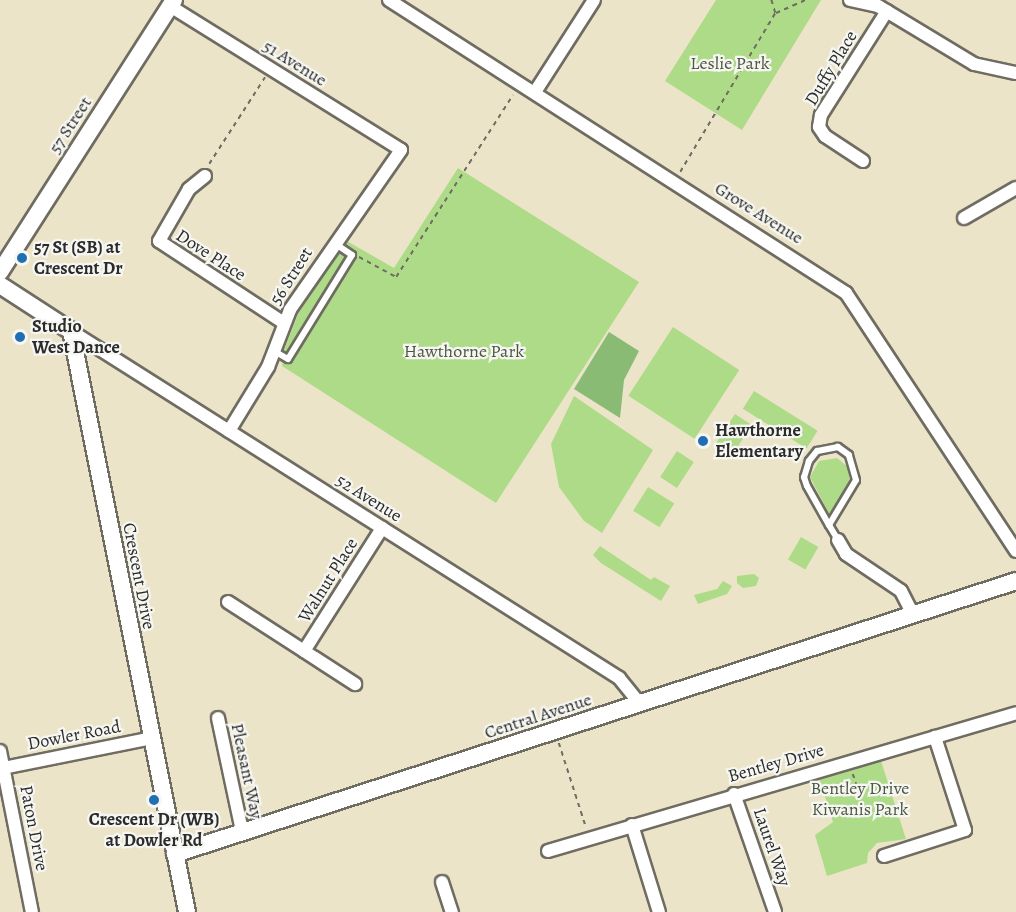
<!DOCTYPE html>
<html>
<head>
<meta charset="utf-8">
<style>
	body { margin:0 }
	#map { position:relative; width:1016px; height:912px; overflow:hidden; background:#ece4c8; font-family:Alegreya,serif }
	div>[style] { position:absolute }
	.green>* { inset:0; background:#aedb87; transform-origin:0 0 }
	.forest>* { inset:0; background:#8abb74 }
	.path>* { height:1.5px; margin-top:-0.75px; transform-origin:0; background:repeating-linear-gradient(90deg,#6f6c62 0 4.5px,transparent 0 9px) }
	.roads { filter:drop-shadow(2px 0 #6f6c62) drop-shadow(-2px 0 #6f6c62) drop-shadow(0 2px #6f6c62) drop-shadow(0 -2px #6f6c62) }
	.lane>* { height:6px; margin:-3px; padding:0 3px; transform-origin:3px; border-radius:3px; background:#fff }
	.street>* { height:12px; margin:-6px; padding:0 6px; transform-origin:6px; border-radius:6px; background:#fff }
	.secondary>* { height:16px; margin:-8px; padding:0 8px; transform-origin:8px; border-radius:8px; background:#fff }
	.dots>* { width:16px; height:16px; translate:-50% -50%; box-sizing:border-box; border:3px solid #f6f6f2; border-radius:50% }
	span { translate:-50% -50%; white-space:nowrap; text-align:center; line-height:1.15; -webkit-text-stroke:4.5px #f6f6f2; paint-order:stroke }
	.street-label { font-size:18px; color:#2b2b2b }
	.park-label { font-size:18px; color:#4c5742 }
	.poi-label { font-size:18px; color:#2b2b2b; font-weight:700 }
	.left { translate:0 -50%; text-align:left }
</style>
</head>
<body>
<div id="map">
	<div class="green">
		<i style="clip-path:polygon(716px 0,821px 0,742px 130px,665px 81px)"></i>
		<i style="clip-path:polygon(458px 168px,639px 282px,496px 503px,282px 366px,284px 350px,298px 314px,345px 240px,394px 268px)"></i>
		<i style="left:673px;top:327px;width:79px;height:82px;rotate:33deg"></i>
		<i style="left:754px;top:391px;width:75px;height:21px;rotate:32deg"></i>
		<i style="clip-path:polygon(574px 396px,653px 450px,602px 533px,584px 521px,559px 487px,551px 444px)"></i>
		<i style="left:735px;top:414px;width:20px;height:34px;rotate:33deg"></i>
		<i style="left:677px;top:451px;width:20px;height:31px;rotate:33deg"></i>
		<i style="clip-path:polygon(837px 458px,848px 467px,850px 482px,829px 514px,810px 477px,819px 461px)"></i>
		<i style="left:648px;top:487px;width:31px;height:28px;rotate:32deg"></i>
		<i style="left:801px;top:537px;width:20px;height:26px;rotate:30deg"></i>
		<i style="clip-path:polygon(600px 546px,651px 580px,654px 577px,670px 586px,661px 601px,601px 563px,593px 555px)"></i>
		<i style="clip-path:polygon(754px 574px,759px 578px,756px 586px,743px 588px,737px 583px,737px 576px)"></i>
		<i style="clip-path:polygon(723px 581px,732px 586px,727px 594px,698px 604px,694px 595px,717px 589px)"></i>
		<i style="clip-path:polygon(881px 761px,906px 839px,877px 843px,868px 853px,867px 863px,827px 876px,815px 835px,833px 822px,819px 778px)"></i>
	</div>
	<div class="forest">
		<i style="clip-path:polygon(609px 332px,639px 351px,624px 380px,620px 418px,574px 389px)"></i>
	</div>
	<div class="path">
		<i style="left:776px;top:13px;width:32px;rotate:-24deg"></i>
		<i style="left:209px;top:164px;width:103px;rotate:-57.2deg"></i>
		<i style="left:680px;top:172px;width:185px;rotate:-59.1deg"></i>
		<i style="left:775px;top:13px;width:14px;rotate:-107deg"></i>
		<i style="left:359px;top:257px;width:42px;rotate:28.4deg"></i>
		<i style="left:396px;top:277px;width:216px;rotate:-57.3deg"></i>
		<i style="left:559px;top:743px;width:88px;rotate:72.2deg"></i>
		<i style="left:853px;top:774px;width:26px;rotate:72deg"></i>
	</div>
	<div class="roads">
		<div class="lane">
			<i style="left:274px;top:351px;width:16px;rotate:30deg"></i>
			<i style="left:288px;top:359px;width:122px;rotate:-58.4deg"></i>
			<i style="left:352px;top:255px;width:22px;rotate:-146deg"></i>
			<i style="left:829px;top:525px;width:52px;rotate:-59deg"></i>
			<i style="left:856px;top:480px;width:26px;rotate:-106deg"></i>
			<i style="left:849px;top:455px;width:14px;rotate:-144deg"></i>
			<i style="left:838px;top:447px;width:21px;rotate:169deg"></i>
			<i style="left:817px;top:451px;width:13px;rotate:129deg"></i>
			<i style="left:809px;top:461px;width:17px;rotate:107deg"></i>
			<i style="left:804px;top:477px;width:9px;rotate:72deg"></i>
			<i style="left:807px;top:486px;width:45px;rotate:60.6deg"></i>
			<i style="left:829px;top:525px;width:17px;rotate:59deg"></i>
		</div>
		<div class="street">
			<i style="left:389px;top:0;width:543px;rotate:32.67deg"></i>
			<i style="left:846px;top:293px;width:309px;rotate:56.6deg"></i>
			<i style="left:850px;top:0;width:29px;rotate:12deg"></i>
			<i style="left:878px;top:6px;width:112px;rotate:31.1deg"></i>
			<i style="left:974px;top:64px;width:43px;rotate:12.1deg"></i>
			<i style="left:170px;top:6px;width:272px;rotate:31.9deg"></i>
			<i style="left:401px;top:150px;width:195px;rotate:124.8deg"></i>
			<i style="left:290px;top:310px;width:61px;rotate:111.1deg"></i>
			<i style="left:268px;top:367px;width:75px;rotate:121.4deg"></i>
			<i style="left:535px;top:92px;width:109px;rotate:-57.3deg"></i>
			<i style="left:863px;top:161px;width:45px;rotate:-146.7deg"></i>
			<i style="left:825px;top:136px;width:11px;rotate:-124deg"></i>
			<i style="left:819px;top:127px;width:12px;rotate:-81deg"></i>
			<i style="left:821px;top:115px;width:123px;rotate:-57.6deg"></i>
			<i style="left:205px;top:176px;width:21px;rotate:141deg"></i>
			<i style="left:189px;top:189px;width:60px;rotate:120deg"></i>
			<i style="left:159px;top:241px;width:149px;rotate:33.3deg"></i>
			<i style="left:964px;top:218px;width:60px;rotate:-30deg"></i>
			<i style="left:71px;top:331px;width:649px;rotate:32.34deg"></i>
			<i style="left:619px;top:678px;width:33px;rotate:51deg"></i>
			<i style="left:838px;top:540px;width:16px;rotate:60deg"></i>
			<i style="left:846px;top:554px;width:66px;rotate:33.9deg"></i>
			<i style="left:901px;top:591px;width:27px;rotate:63deg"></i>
			<i style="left:228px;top:602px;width:90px;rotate:32.8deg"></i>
			<i style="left:304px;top:651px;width:146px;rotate:-57.6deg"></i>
			<i style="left:304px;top:651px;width:61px;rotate:32.9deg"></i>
			<i style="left:218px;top:718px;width:116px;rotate:78deg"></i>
			<i style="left:0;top:751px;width:164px;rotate:78.8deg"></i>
			<i style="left:3px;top:768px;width:152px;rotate:-11.4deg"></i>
			<i style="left:734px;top:794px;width:125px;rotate:70.8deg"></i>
			<i style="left:632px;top:825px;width:91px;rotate:72.8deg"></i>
			<i style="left:548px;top:851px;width:488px;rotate:-16.4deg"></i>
			<i style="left:884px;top:856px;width:85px;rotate:-17.8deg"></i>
			<i style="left:965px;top:830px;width:98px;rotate:-107.9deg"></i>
			<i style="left:442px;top:882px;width:32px;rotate:72deg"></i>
		</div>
		<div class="secondary">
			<i style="left:0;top:272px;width:323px;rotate:-57.4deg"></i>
			<i style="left:0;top:285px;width:85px;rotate:32.9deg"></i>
			<i style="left:71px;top:331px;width:592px;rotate:78.71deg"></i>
			<i style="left:175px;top:854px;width:884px;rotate:-17.98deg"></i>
		</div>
	</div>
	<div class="dots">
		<i style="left:22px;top:258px;background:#1f6fb2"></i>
		<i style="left:20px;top:337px;background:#1f6fb2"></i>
		<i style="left:703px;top:441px;background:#1f6fb2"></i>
		<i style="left:154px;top:800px;background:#1f6fb2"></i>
	</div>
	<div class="street-label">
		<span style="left:295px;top:63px;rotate:32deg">51 Avenue</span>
		<span style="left:831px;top:68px;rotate:-59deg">Duffy Place</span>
		<span style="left:70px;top:125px;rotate:-57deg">57 Street</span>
		<span style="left:759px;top:213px;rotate:32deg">Grove Avenue</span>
		<span style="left:211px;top:255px;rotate:33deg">Dove Place</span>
		<span style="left:291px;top:276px;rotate:-58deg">56 Street</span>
		<span style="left:369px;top:498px;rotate:32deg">52 Avenue</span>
		<span style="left:139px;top:576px;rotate:79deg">Crescent Drive</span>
		<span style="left:328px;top:580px;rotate:-58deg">Walnut Place</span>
		<span style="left:538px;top:716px;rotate:-18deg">Central Avenue</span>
		<span style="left:74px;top:735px;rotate:-11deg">Dowler Road</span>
		<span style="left:776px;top:763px;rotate:-16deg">Bentley Drive</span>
		<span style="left:247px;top:771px;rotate:78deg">Pleasant Way</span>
		<span style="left:34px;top:828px;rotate:79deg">Paton Drive</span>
		<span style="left:772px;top:847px;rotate:71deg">Laurel Way</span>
	</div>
	<div class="park-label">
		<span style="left:730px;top:63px">Leslie Park</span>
		<span style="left:464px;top:351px">Hawthorne Park</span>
		<span style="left:860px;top:799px">Bentley Drive<br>Kiwanis Park</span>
	</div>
	<div class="poi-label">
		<span class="left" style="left:34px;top:258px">57 St (SB) at<br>Crescent Dr</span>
		<span class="left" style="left:32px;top:337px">Studio<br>West Dance</span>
		<span class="left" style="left:715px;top:441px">Hawthorne<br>Elementary</span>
		<span style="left:154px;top:830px">Crescent Dr (WB)<br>at Dowler Rd</span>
	</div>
</div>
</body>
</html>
